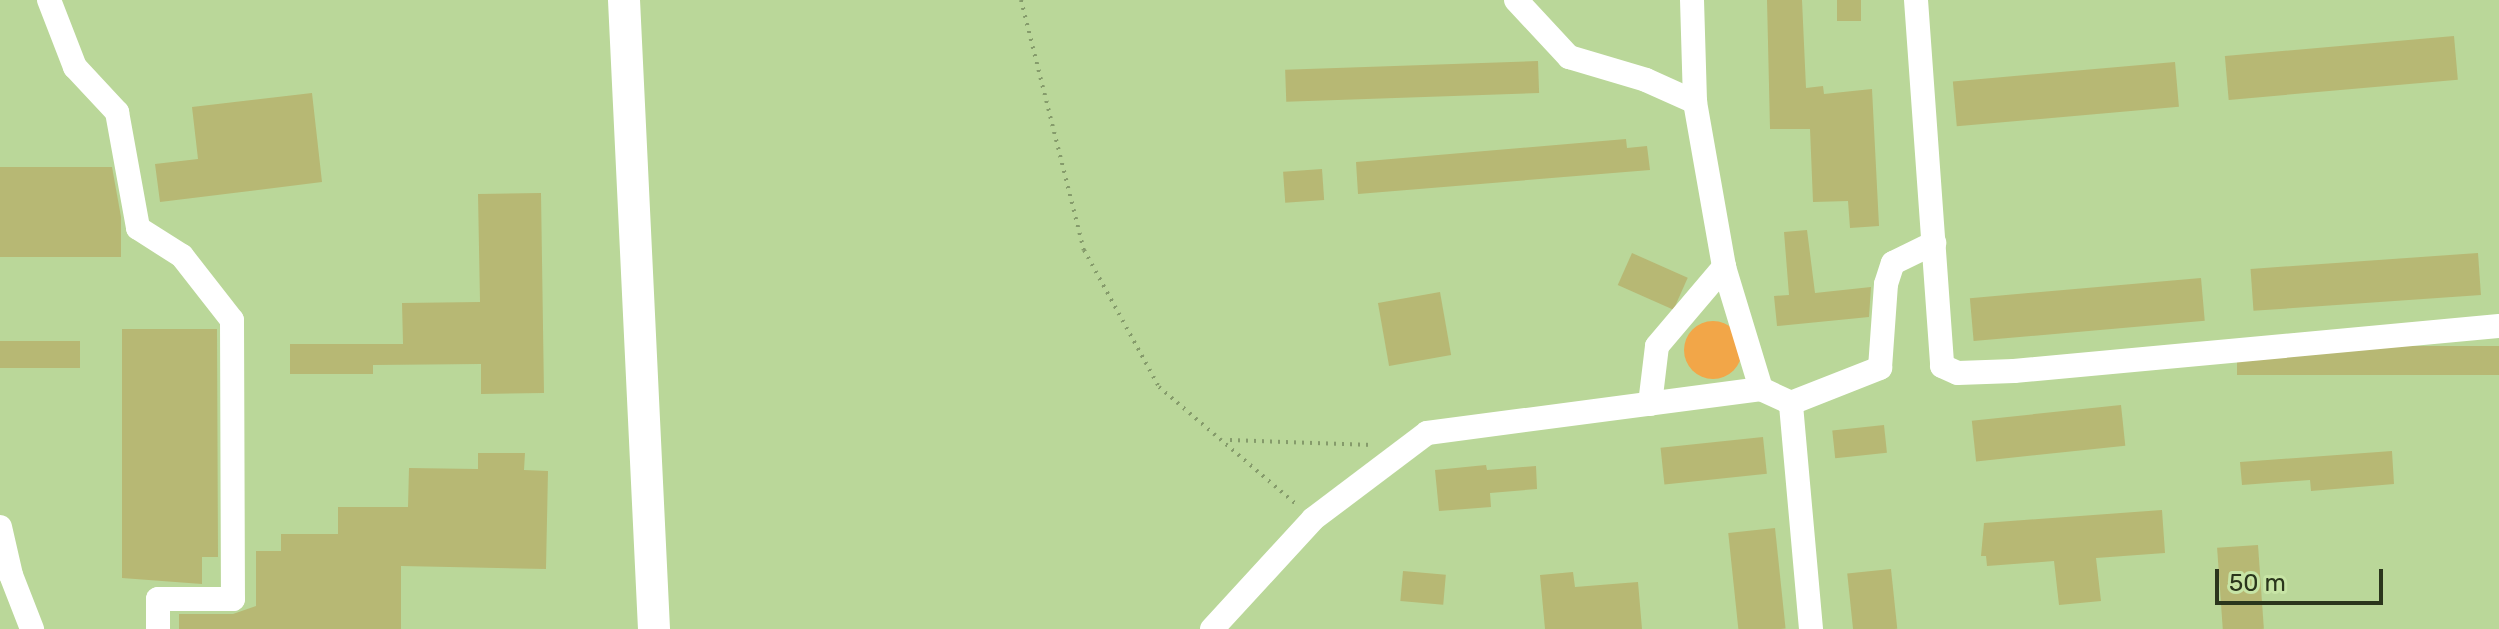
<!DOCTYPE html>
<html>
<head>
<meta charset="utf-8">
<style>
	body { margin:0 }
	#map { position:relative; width:2499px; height:629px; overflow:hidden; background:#bad799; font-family:Rubik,sans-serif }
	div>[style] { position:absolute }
	.green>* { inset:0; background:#f2a648 }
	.round { border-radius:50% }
	.building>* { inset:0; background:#b7b874; transform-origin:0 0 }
	.path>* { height:4px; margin-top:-2px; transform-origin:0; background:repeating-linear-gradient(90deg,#859b6b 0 2px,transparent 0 8px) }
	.minor>* { height:24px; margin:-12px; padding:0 12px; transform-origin:12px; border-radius:12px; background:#fff }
	.major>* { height:32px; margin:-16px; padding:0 16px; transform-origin:16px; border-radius:16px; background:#fff }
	span { translate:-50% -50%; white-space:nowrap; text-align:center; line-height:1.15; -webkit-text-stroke:8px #c7e4a5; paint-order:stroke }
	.scale { position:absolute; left:2215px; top:569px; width:168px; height:36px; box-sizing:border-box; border:4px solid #2a351c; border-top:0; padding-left:10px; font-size:24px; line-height:28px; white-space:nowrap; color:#2a351c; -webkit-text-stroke:6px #c7e4a5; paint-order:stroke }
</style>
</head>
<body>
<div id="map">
	<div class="green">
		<i class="round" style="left:1684px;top:321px;width:58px;height:58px"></i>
	</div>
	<div class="building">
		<i style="clip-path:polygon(1767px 0,1802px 0,1806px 88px,1823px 86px,1824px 94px,1872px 89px,1879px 226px,1850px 228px,1848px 201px,1813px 202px,1810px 129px,1770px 129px)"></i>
		<i style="left:1837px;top:0;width:24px;height:21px"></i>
		<i style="left:2454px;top:36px;width:44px;height:230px;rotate:85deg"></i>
		<i style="left:1538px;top:61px;width:32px;height:253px;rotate:88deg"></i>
		<i style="left:2175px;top:62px;width:45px;height:223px;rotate:85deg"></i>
		<i style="clip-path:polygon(312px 93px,322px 182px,160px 202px,155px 164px,198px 159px,192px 107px)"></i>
		<i style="clip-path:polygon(1626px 139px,1627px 148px,1647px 146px,1650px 170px,1358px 194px,1356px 162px)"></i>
		<i style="clip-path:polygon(0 167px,112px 167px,121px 217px,121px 257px,0 257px)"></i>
		<i style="left:1322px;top:169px;width:31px;height:39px;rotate:86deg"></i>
		<i style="clip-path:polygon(541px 193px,544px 393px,481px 394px,481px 364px,373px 365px,373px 374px,290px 374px,290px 344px,403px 344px,402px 303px,480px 302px,478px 194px)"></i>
		<i style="clip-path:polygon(1807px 230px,1815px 293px,1871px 287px,1869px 317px,1777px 326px,1774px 296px,1789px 295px,1784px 232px)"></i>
		<i style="left:1632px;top:253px;width:61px;height:35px;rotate:24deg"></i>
		<i style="left:2478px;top:253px;width:42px;height:228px;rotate:86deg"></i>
		<i style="left:2201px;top:278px;width:43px;height:232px;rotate:85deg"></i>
		<i style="left:1440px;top:292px;width:64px;height:63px;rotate:80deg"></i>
		<i style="clip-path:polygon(122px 329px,217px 329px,218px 557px,202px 557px,202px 584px,122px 578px)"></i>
		<i style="left:0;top:341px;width:80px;height:27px"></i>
		<i style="left:2499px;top:346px;width:29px;height:262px;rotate:90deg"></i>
		<i style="left:2121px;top:405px;width:41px;height:150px;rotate:84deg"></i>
		<i style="left:1884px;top:425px;width:28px;height:52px;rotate:84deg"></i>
		<i style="left:1763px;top:437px;width:37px;height:103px;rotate:84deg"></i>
		<i style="clip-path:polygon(2392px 451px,2394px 484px,2311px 491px,2310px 480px,2242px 485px,2240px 462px)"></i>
		<i style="clip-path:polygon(478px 453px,525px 453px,524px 470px,548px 471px,546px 569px,401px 566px,401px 629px,179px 629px,179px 614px,233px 614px,256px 606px,256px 551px,281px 551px,281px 534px,338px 534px,338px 507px,408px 507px,409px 468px,478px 469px)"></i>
		<i style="clip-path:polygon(1486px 465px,1487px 470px,1536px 466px,1537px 489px,1490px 493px,1491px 507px,1439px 511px,1435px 470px)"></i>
		<i style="clip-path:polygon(2162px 510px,2165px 553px,2096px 558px,2101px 601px,2059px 605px,2054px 561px,1987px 566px,1986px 556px,1981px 556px,1984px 523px)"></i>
		<i style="left:1775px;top:528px;width:101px;height:47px;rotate:84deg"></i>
		<i style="left:2258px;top:545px;width:84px;height:41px;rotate:86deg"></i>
		<i style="left:1891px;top:569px;width:60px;height:44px;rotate:84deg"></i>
		<i style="left:1403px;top:571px;width:43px;height:30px;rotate:5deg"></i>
		<i style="clip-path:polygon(1573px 572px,1575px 587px,1638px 582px,1642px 629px,1545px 629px,1540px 575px)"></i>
	</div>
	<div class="path">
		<i style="left:1021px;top:0;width:258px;rotate:75.9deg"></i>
		<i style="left:1084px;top:250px;width:156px;rotate:61.3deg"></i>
		<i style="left:1159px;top:387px;width:180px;rotate:40.5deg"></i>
		<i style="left:1230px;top:440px;width:143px;rotate:2deg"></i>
	</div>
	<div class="minor">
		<i style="left:49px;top:0;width:72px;rotate:68.8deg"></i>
		<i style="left:75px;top:67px;width:62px;rotate:47deg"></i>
		<i style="left:117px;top:112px;width:118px;rotate:79.7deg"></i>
		<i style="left:138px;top:228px;width:52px;rotate:32.5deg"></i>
		<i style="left:182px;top:256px;width:81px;rotate:52deg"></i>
		<i style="left:232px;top:320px;width:279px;rotate:89.8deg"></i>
		<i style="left:233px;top:599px;width:75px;rotate:180deg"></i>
		<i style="left:158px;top:599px;width:30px;rotate:90deg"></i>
		<i style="left:1516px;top:0;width:78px;rotate:47.1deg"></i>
		<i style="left:1569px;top:57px;width:80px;rotate:16.6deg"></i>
		<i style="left:1646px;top:80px;width:54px;rotate:24.2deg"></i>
		<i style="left:1692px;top:0;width:102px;rotate:88.3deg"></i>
		<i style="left:1695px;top:102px;width:168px;rotate:80deg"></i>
		<i style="left:1724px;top:267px;width:127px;rotate:73.1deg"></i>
		<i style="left:1916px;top:0;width:367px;rotate:85.9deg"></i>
		<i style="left:1942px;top:366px;width:17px;rotate:24deg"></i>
		<i style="left:1958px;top:373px;width:56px;rotate:-2deg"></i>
		<i style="left:2014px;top:371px;width:487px;rotate:-5.3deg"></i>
		<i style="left:1650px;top:404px;width:58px;rotate:-83.1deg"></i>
		<i style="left:1657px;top:346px;width:104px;rotate:-49.7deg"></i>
		<i style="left:0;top:527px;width:49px;rotate:77.1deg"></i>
		<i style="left:11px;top:575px;width:58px;rotate:68.7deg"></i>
		<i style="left:1212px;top:629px;width:149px;rotate:-47.4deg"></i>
		<i style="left:1313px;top:519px;width:143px;rotate:-37deg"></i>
		<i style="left:1427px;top:433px;width:337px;rotate:-7.5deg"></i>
		<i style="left:1761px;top:389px;width:33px;rotate:25deg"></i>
		<i style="left:1811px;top:629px;width:227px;rotate:-95.1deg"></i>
		<i style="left:1791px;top:403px;width:96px;rotate:-21.5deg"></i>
		<i style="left:1880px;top:368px;width:84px;rotate:-85.9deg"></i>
		<i style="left:1886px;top:284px;width:22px;rotate:-72deg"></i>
		<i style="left:1893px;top:263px;width:46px;rotate:-26deg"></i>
	</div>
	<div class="major">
		<i style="left:624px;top:0;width:630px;rotate:87.27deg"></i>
	</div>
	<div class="scale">50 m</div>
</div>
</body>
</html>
